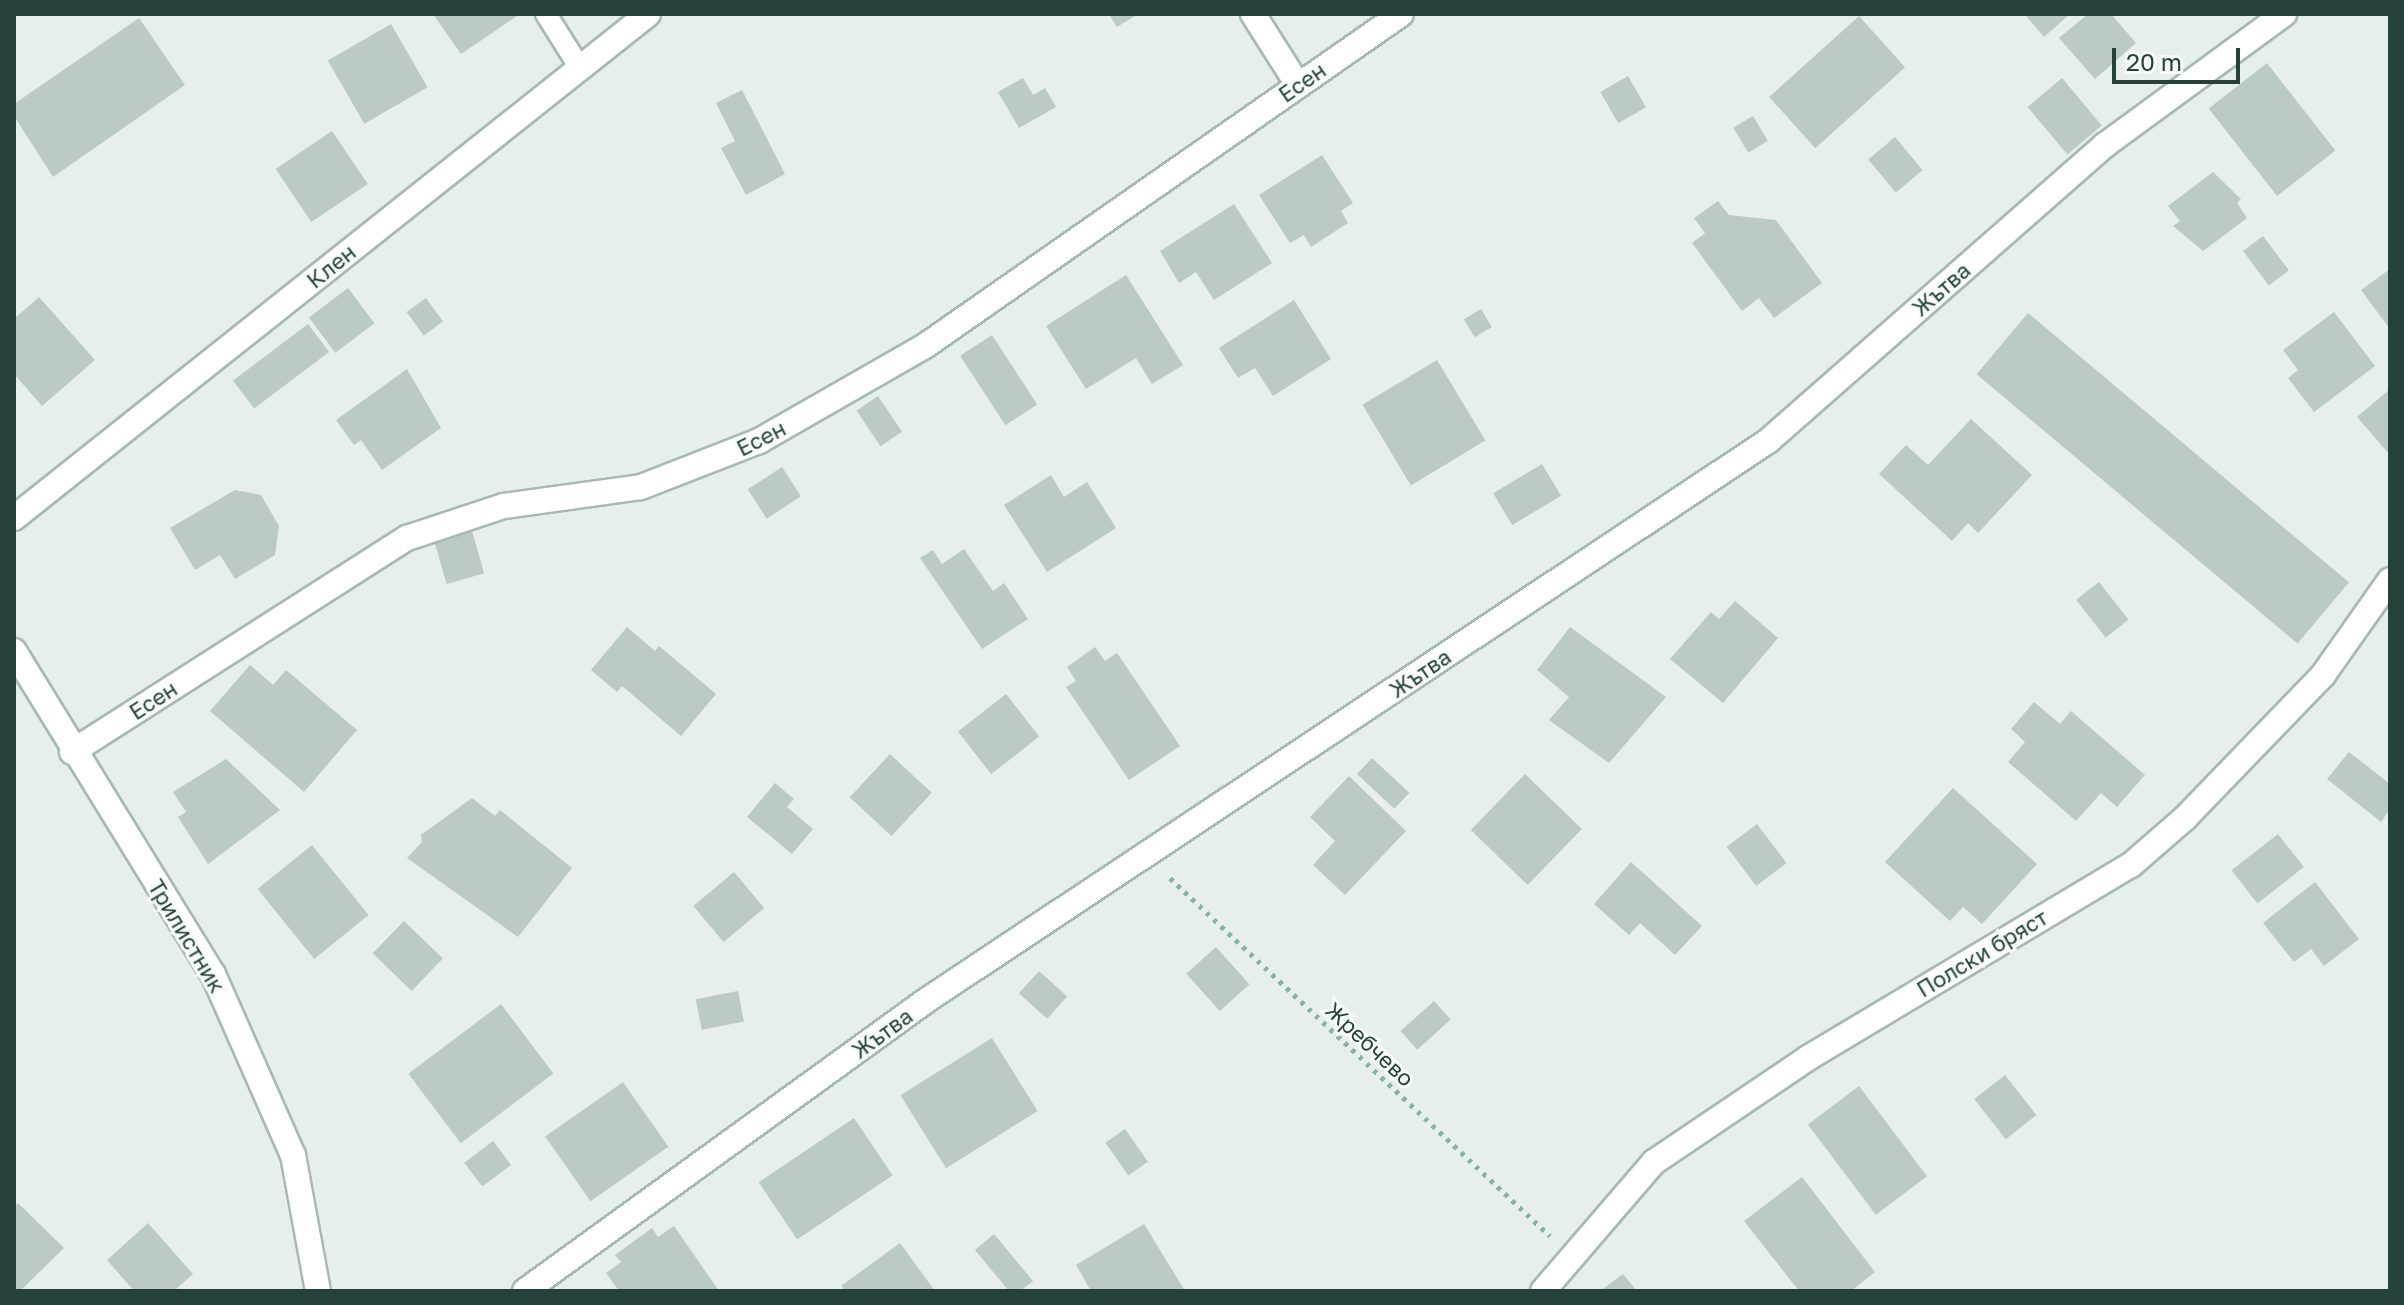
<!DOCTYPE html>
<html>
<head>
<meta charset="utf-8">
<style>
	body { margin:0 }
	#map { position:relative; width:2404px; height:1305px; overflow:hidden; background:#e6efeb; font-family:"Golos Text",sans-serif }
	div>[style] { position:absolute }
	.building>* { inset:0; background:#bbcac4; transform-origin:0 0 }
	.path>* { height:5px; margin-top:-2.5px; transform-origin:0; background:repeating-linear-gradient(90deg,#86b3a5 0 4px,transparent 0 10px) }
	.roads { filter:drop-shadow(2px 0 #a8b8b2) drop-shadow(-2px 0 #a8b8b2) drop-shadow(0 2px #a8b8b2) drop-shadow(0 -2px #a8b8b2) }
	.lane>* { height:20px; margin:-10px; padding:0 10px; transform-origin:10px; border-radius:10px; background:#fff }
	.street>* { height:24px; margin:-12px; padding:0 12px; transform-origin:12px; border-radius:12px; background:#fff }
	span { translate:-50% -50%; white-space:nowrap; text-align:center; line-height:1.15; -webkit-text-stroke:6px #f7fbf9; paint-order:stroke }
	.street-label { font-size:22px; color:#24423a }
	.frame { position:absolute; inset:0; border:16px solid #24423a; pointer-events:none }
	.scale { position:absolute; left:2112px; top:48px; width:128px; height:36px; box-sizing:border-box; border:4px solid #24423a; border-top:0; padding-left:10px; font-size:24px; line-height:28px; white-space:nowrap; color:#24423a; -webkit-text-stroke:6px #f7fbf9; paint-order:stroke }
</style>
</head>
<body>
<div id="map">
	<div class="building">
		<i style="clip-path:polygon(433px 14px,520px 14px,461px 54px)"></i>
		<i style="clip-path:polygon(1109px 14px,1138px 14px,1117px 27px)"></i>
		<i style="clip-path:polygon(2070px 14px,2044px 37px,2026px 16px,2027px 14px)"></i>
		<i style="clip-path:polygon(2088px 14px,2111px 14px,2136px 43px,2095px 79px,2059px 38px)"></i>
		<i style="left:1859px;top:16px;width:69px;height:121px;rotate:48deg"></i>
		<i style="clip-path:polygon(139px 18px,185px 85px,53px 177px,14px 116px,14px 104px)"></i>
		<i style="left:391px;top:24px;width:73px;height:73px;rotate:60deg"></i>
		<i style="left:2267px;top:63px;width:111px;height:74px;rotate:52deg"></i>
		<i style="left:1628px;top:76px;width:36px;height:32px;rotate:60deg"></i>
		<i style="clip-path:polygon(1023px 78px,1033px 95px,1045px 88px,1056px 107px,1019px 128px,998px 92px)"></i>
		<i style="left:2062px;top:78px;width:62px;height:45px;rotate:50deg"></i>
		<i style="clip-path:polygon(742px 90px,785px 174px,746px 195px,721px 148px,735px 141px,716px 103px)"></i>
		<i style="left:1753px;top:116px;width:29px;height:23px;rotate:59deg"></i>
		<i style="left:332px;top:131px;width:64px;height:68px;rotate:56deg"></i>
		<i style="left:1895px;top:137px;width:43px;height:35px;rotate:50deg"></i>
		<i style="clip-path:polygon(1322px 155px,1353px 203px,1341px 211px,1348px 223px,1311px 247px,1304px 235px,1290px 243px,1259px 195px)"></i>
		<i style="clip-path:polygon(2213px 172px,2241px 199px,2237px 203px,2247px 218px,2203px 251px,2173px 226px,2180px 221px,2168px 206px)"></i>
		<i style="clip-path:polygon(1718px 201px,1729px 215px,1776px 220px,1822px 283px,1774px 318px,1759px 298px,1742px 311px,1692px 243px,1705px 233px,1694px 218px)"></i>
		<i style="clip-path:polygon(1234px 204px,1272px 263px,1214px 300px,1196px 272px,1179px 283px,1160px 251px)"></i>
		<i style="left:2263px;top:236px;width:43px;height:25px;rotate:53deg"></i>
		<i style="clip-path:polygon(2390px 269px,2390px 329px,2361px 290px)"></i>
		<i style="clip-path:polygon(1126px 275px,1183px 365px,1152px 384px,1136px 358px,1086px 389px,1046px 326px)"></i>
		<i style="left:348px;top:288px;width:44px;height:49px;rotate:53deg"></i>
		<i style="clip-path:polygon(39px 297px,95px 360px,42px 406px,14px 374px,14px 319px)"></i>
		<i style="left:426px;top:298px;width:29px;height:24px;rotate:54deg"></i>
		<i style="clip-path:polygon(1294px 300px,1331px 359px,1273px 396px,1255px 368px,1238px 378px,1219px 348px)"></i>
		<i style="left:1481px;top:309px;width:21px;height:20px;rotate:59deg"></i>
		<i style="clip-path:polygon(2334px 312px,2375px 366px,2314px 412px,2288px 378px,2298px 370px,2283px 350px)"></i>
		<i style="left:2028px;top:313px;width:419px;height:80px;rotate:40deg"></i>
		<i style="left:308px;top:324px;width:35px;height:94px;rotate:53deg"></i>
		<i style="left:992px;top:335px;width:83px;height:38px;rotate:57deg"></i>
		<i style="left:1437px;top:360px;width:94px;height:87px;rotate:59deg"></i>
		<i style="clip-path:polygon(407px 369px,441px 428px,382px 470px,361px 440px,354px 445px,336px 420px)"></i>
		<i style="clip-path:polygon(2390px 389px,2390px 455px,2357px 417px)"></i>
		<i style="left:878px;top:396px;width:43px;height:26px;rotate:56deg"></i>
		<i style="clip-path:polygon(1971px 419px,2032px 475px,1978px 533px,1968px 523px,1952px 541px,1879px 474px,1906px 445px,1928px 465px)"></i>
		<i style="left:1542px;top:464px;width:37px;height:57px;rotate:59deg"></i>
		<i style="left:782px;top:467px;width:35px;height:41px;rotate:57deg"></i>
		<i style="clip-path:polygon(1051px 475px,1064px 497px,1087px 482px,1116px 528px,1047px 572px,1004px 505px)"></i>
		<i style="clip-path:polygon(235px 490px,261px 495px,279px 526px,275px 555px,235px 579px,220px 555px,195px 570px,170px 528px)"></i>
		<i style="left:472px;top:531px;width:44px;height:39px;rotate:74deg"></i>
		<i style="clip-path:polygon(964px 549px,993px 591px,1004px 583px,1028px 619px,982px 649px,920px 558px,933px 550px,942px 564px)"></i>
		<i style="left:2099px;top:582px;width:48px;height:29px;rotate:52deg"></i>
		<i style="clip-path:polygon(1735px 601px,1778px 638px,1723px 703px,1670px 659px,1711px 612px,1719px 619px)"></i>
		<i style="clip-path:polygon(627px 627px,655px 651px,659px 646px,716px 694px,681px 736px,622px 686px,617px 692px,591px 670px)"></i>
		<i style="clip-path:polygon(1570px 627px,1666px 697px,1609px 763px,1549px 720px,1569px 697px,1537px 670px)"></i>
		<i style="clip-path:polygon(1095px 647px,1105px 661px,1117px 653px,1180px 746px,1129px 780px,1066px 687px,1076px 681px,1067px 667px)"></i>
		<i style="clip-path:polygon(250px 665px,273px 685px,286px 670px,357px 730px,304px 792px,210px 711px)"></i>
		<i style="left:1006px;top:694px;width:54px;height:61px;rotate:52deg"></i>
		<i style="clip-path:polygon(2034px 702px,2060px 724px,2071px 711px,2145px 775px,2117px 807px,2101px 793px,2076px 821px,2008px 762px,2025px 742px,2011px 729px)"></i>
		<i style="clip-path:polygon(2349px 752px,2390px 784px,2390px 809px,2381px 822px,2327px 779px)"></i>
		<i style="left:890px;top:754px;width:57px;height:59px;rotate:43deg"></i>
		<i style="left:1372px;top:758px;width:51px;height:22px;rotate:43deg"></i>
		<i style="clip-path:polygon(226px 759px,280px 810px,208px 864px,178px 817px,186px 812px,173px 792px)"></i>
		<i style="left:1525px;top:774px;width:79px;height:78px;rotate:44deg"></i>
		<i style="clip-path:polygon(1349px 776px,1406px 831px,1345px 895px,1313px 865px,1335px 841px,1310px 817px)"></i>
		<i style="clip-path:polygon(775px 783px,794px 799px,787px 807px,813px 829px,792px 854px,747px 817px)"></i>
		<i style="clip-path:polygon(1953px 788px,2037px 864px,1982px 924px,1963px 907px,1950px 921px,1885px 862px)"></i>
		<i style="clip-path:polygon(472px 798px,495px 816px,500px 810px,572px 868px,518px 937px,407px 858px,422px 842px,421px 835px)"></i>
		<i style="left:1757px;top:824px;width:49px;height:38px;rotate:53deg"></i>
		<i style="left:2278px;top:834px;width:42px;height:59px;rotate:52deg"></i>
		<i style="left:312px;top:845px;width:90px;height:70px;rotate:51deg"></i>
		<i style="clip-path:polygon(1631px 862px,1702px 926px,1675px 955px,1640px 923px,1629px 935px,1594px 904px)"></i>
		<i style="left:734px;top:872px;width:47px;height:53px;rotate:50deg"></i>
		<i style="clip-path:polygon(2315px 882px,2359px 939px,2324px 966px,2311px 949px,2294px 962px,2263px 923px)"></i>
		<i style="left:404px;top:921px;width:54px;height:45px;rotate:44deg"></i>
		<i style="left:1216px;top:947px;width:50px;height:40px;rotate:48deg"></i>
		<i style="left:1039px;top:971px;width:38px;height:30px;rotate:42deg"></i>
		<i style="left:738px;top:991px;width:31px;height:43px;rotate:79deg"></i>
		<i style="left:1434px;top:1001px;width:25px;height:45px;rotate:48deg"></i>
		<i style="left:501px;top:1004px;width:87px;height:116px;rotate:53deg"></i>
		<i style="left:992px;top:1038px;width:86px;height:108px;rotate:58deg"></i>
		<i style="left:2005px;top:1075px;width:51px;height:39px;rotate:52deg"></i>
		<i style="left:623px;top:1082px;width:79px;height:95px;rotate:55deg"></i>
		<i style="left:1859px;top:1086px;width:113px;height:64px;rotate:53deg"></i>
		<i style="left:854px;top:1118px;width:69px;height:115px;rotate:56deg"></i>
		<i style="left:1125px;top:1129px;width:40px;height:24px;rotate:55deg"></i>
		<i style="left:493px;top:1141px;width:30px;height:36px;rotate:53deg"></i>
		<i style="clip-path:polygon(1802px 1177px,1875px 1272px,1851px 1291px,1799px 1291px,1744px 1221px)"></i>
		<i style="clip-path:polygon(18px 1203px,64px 1248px,20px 1291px,14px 1291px,14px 1208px)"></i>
		<i style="clip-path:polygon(148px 1223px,193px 1274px,174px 1291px,134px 1291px,107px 1260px)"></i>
		<i style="clip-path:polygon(1144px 1224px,1185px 1291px,1091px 1291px,1076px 1265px)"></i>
		<i style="clip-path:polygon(674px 1226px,719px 1291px,619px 1291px,606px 1273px,621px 1262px,615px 1255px,652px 1228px,658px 1237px)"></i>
		<i style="clip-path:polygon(994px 1234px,1033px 1281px,1020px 1291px,1009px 1291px,975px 1250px)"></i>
		<i style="clip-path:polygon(900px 1243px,935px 1291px,845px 1291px,841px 1286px)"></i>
		<i style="clip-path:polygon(1623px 1274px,1637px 1291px,1600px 1291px)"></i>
	</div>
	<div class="path">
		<i style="left:1170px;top:878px;width:522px;rotate:43.29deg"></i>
	</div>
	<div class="roads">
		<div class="lane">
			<i style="left:546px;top:14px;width:64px;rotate:57.8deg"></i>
		</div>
		<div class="street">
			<i style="left:1253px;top:14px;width:84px;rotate:57.6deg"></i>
			<i style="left:14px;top:518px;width:810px;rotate:-38.48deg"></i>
			<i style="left:14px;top:651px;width:379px;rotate:58.4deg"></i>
			<i style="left:213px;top:974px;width:198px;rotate:66.2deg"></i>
			<i style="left:293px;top:1155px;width:138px;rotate:79.6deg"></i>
			<i style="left:72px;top:752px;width:398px;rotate:-32.6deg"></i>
			<i style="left:407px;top:538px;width:102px;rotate:-18.3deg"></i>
			<i style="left:504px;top:506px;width:138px;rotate:-7.9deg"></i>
			<i style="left:641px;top:487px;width:127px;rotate:-21.3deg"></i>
			<i style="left:759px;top:441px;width:191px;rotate:-29.8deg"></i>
			<i style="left:925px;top:346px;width:580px;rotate:-34.89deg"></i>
			<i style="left:525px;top:1291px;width:496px;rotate:-35.9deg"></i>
			<i style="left:927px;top:1000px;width:1010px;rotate:-33.61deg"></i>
			<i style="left:1768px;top:441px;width:449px;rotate:-41.3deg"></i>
			<i style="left:2105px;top:145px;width:222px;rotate:-36.2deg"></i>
			<i style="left:1543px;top:1291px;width:170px;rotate:-49.3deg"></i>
			<i style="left:1654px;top:1162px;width:186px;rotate:-34deg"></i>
			<i style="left:1808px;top:1058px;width:376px;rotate:-30.9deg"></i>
			<i style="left:2131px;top:865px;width:72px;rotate:-41deg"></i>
			<i style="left:2185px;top:818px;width:199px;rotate:-46deg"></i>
			<i style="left:2323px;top:675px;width:116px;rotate:-54.8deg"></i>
		</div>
	</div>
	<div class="street-label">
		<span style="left:1302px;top:82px;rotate:-35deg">Есен</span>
		<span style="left:331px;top:266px;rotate:-39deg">Клен</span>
		<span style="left:1941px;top:289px;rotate:-41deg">Жътва</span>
		<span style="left:761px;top:438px;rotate:-27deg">Есен</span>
		<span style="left:1420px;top:673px;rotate:-34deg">Жътва</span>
		<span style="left:153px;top:700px;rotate:-33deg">Есен</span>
		<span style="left:187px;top:936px;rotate:59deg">Трилистник</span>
		<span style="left:1982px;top:953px;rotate:-31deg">Полски бряст</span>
		<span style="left:882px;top:1033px;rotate:-36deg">Жътва</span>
		<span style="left:1370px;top:1044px;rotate:43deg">Жребчево</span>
	</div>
	<div class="frame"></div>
	<div class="scale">20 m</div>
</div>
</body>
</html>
